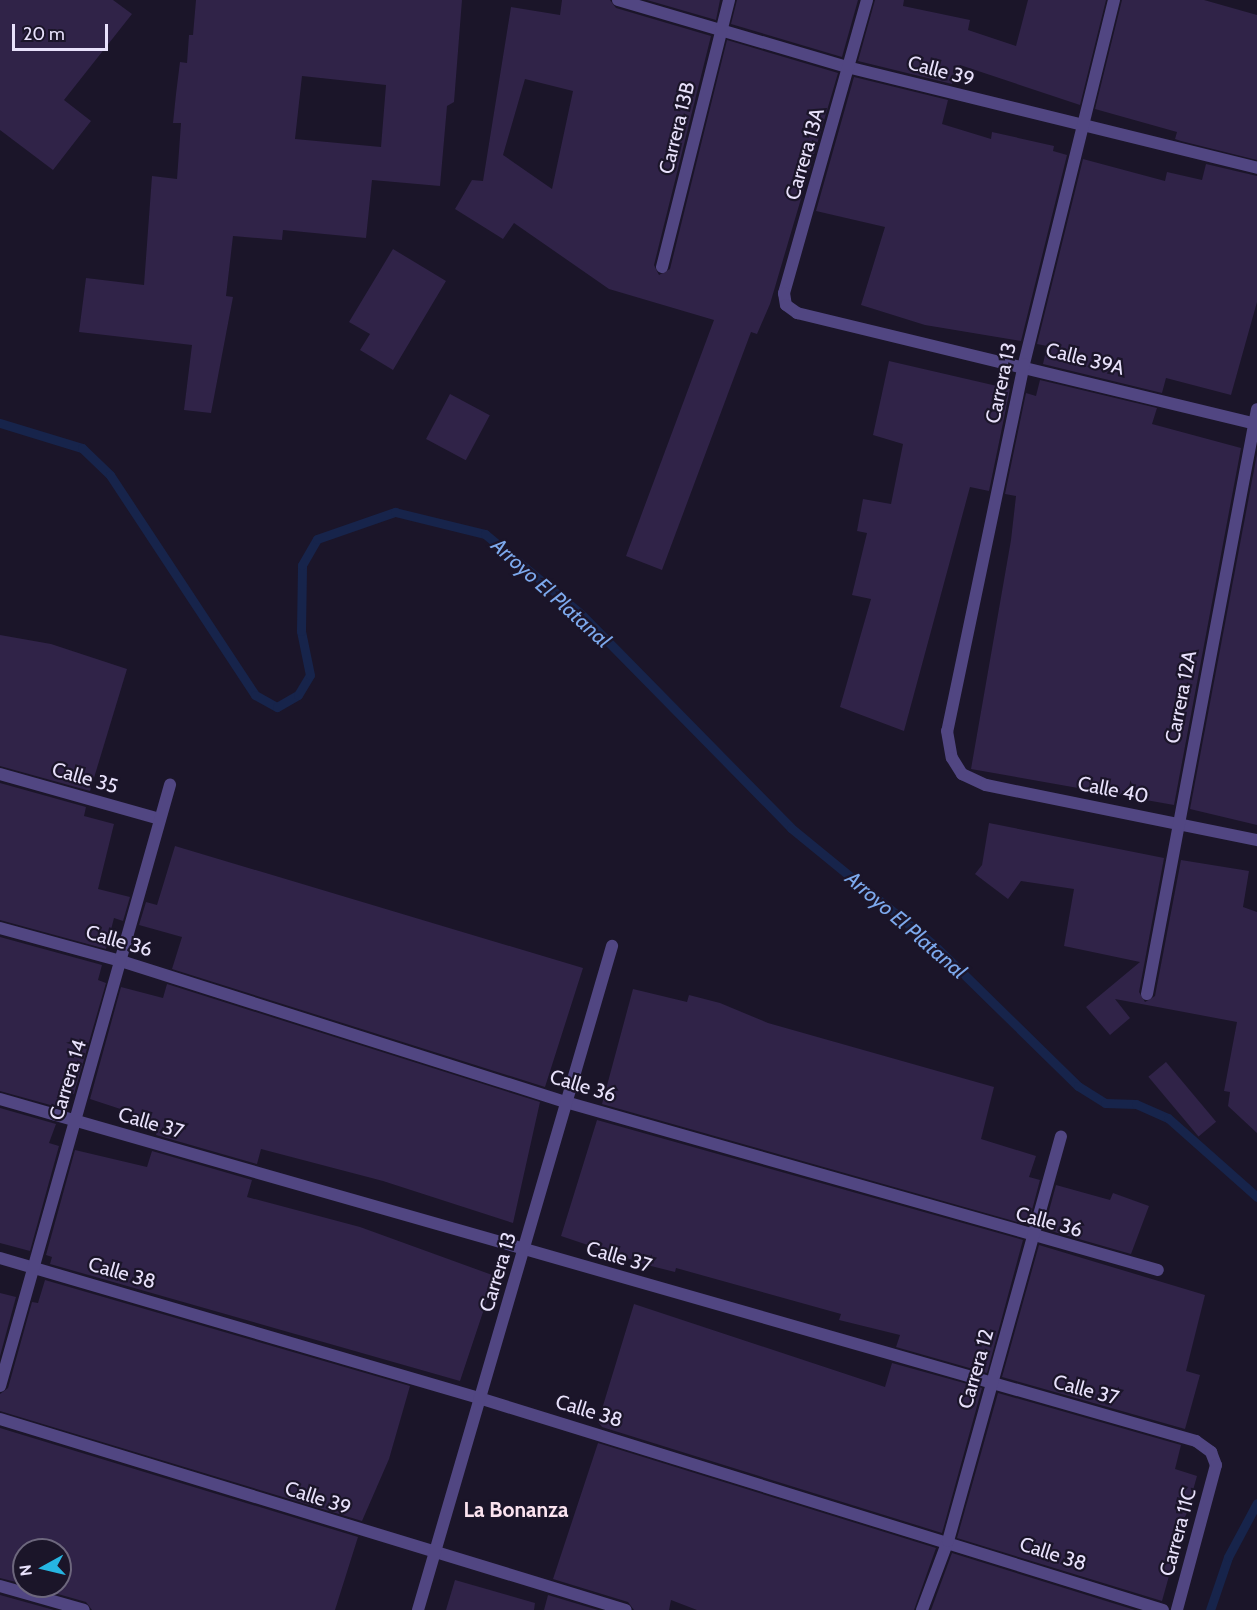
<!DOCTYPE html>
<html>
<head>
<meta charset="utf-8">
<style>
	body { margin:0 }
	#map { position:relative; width:1257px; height:1610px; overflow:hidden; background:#1b1529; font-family:Cabin,sans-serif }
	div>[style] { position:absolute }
	.stream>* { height:9px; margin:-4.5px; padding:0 4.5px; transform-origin:4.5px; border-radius:4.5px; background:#17244b }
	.building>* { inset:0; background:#302348; transform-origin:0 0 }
	.minor>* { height:12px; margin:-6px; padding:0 6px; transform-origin:6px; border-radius:6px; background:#514682 }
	span { translate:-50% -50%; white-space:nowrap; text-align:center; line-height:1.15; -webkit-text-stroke:4.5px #1b1529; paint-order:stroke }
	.street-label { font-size:20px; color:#e8e1fb }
	.water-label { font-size:21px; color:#7da9ed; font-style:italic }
	.neighbourhood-label { font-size:21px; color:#fbe3ef; font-weight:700 }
	.north { position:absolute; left:12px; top:1538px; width:60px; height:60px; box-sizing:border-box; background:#1b1529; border:2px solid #6d677d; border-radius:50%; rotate:262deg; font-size:16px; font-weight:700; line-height:24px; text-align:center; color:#e8e1fb }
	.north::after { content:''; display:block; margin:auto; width:21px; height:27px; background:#26b5e2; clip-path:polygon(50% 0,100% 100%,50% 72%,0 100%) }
	.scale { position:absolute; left:12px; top:24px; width:96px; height:27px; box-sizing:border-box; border:3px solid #e8e1fb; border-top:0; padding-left:8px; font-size:18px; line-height:21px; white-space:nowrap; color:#e8e1fb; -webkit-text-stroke:4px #1b1529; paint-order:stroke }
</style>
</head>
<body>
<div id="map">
	<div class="stream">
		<i style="left:0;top:423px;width:86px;rotate:17deg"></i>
		<i style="left:82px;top:448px;width:39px;rotate:44deg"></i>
		<i style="left:110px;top:475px;width:263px;rotate:56.6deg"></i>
		<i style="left:255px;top:695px;width:25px;rotate:29deg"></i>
		<i style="left:277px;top:707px;width:24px;rotate:-30deg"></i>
		<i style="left:298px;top:695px;width:23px;rotate:-59deg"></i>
		<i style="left:310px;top:675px;width:45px;rotate:-101.6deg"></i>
		<i style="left:301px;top:631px;width:66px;rotate:-89.1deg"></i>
		<i style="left:302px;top:565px;width:30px;rotate:-60deg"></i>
		<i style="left:317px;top:539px;width:83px;rotate:-19.1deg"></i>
		<i style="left:395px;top:512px;width:93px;rotate:13.7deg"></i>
		<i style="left:485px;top:534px;width:125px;rotate:39.8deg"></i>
		<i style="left:581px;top:614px;width:300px;rotate:45.5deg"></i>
		<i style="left:791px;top:828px;width:186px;rotate:39.3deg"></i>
		<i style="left:935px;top:946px;width:200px;rotate:44.4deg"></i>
		<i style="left:1078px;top:1086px;width:32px;rotate:32deg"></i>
		<i style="left:1105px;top:1103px;width:31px;rotate:2deg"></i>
		<i style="left:1136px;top:1104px;width:35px;rotate:24deg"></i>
		<i style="left:1168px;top:1118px;width:119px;rotate:41.6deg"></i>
		<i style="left:1210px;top:1610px;width:56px;rotate:-71.2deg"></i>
		<i style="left:1228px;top:1557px;width:61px;rotate:-61.8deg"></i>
	</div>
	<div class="building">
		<i style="clip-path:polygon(0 0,113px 0,132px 14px,64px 100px,91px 121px,53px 170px,0 130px)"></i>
		<i style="clip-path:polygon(evenodd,196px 0,462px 0,454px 102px,447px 106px,440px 186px,372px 180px,366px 238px,283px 230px,282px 240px,233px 236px,226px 296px,233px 297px,211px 413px,184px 410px,192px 345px,79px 332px,86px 278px,144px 285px,152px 176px,177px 179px,181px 123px,173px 123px,176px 94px,180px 62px,187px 63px,189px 35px,193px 35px,196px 0,302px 76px,386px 85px,381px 147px,295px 139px,302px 76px)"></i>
		<i style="clip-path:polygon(evenodd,562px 0,610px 0,616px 8px,711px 36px,654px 265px,659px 275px,670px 269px,727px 40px,838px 73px,770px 304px,757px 334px,751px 332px,662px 570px,626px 556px,714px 320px,609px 289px,514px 223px,503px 239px,455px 209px,472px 180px,483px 181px,511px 7px,560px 15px,562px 0,525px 79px,573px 91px,552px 189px,503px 155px,525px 79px)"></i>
		<i style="clip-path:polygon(647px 0,720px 0,716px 20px)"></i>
		<i style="clip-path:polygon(737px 0,858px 0,842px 57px,731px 24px)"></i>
		<i style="clip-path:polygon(875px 0,904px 0,903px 6px,970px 20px,968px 30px,1016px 46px,1028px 0,1106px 0,1080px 105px,960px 65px,952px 84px,858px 61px)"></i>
		<i style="clip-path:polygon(1122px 0,1204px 0,1257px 15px,1257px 160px,1181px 141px,1175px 139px,1177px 132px,1095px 109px)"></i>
		<i style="clip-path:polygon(854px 77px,948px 100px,942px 124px,991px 139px,992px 132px,1054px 146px,1053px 151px,1067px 155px,1021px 341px,925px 325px,861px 305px,885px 227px,816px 211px)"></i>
		<i style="clip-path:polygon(1083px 159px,1165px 181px,1167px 172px,1202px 180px,1206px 164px,1257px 176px,1257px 302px,1231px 395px,1166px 378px,1162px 393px,1043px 364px,1047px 346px,1037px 344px)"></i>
		<i style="clip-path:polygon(393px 249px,446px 281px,393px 370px,360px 350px,370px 334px,349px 322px)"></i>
		<i style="clip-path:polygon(889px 361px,1010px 389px,989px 491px,970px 487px,904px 731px,840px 707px,871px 599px,852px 595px,867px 533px,857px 531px,863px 499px,891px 504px,903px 444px,873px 435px)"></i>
		<i style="clip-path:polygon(1040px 380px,1157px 408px,1152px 424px,1241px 448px,1174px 805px,971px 769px,1011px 540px,1016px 496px,1005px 494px,1026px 393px,1036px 396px)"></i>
		<i style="left:450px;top:394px;width:45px;height:51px;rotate:28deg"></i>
		<i style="clip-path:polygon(1257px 454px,1257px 825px,1190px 809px)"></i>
		<i style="clip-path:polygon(0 635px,51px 644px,127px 669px,90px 791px,0 766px)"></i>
		<i style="clip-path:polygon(0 783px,86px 807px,84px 816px,114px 824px,98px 889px,130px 897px,123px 921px,114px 918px,106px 949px,0 920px)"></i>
		<i style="clip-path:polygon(989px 823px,1164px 858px,1139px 992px,1145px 1002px,1155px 996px,1181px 860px,1249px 871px,1243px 907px,1257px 912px,1257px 1133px,1228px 1106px,1230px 1092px,1224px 1091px,1237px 1022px,1115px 999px,1130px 1018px,1110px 1035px,1086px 1007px,1140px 962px,1064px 946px,1074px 889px,1021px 881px,1008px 899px,975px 874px,982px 865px)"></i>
		<i style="clip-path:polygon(175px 846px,583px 968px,545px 1087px,172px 969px,182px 937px,139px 925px,146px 902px,157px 905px)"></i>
		<i style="clip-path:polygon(0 937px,102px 965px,98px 980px,106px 983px,74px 1094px,66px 1092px,61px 1108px,0 1091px)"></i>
		<i style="clip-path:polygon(167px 984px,540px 1102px,513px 1223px,383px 1181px,261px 1149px,257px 1164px,156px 1135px,160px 1122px,90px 1099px,121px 987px,163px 998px)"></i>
		<i style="clip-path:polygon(633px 989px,687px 1002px,689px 995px,720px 1003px,768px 1023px,994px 1087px,981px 1139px,1036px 1156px,1029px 1177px,1040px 1180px,1028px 1225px,602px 1104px)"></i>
		<i style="left:1166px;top:1062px;width:78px;height:23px;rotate:50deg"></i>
		<i style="clip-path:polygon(0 1108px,56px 1124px,49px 1143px,59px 1146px,30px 1251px,0 1243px)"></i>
		<i style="clip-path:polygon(597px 1120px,1023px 1240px,987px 1373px,896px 1347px,900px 1335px,839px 1320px,841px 1314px,676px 1268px,675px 1272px,647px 1265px,561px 1236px)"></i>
		<i style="clip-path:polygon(75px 1150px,147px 1167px,152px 1151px,252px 1180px,247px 1197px,360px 1227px,495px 1276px,460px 1381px,50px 1264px,52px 1257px,46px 1255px)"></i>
		<i style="clip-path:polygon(1056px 1185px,1110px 1200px,1113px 1193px,1149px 1206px,1131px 1254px,1044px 1229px)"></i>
		<i style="clip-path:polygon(1039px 1245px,1205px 1295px,1186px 1371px,1200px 1375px,1185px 1429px,1002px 1377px)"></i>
		<i style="clip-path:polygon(45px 1280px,410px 1386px,389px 1459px,362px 1521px,0 1411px,0 1394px,8px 1388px,32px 1302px,38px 1303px)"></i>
		<i style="clip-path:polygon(0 1293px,16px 1297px,0 1356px)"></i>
		<i style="clip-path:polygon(634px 1304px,885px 1387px,892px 1363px,982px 1388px,942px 1533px,602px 1427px,598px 1422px)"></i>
		<i style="clip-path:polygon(998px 1393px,1181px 1445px,1175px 1469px,1197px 1476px,1162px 1601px,957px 1538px)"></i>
		<i style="clip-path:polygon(0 1428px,358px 1537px,335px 1610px,92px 1610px,86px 1602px,30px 1586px,60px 1586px,60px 1550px,24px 1550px,24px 1584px,0 1578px)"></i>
		<i style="clip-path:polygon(598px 1443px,936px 1548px,914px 1610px,697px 1610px,671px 1600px,669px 1610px,634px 1610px,628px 1602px,553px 1579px)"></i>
		<i style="clip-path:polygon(952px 1553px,1135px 1610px,931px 1610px)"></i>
		<i style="clip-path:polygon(455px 1580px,535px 1603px,534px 1610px,446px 1610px)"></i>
		<i style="clip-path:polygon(0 1595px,54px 1610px,0 1610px)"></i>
		<i style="clip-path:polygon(548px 1595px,598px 1610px,544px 1610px)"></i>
	</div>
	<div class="minor">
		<i style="left:618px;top:0;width:243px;rotate:16.3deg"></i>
		<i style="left:851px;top:68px;width:418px;rotate:13.8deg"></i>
		<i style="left:867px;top:0;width:305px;rotate:105.8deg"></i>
		<i style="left:784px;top:293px;width:12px;rotate:81deg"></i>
		<i style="left:786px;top:305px;width:14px;rotate:36deg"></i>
		<i style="left:797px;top:313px;width:473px;rotate:13.6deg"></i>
		<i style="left:1114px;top:0;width:375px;rotate:103.9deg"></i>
		<i style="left:1024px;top:364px;width:375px;rotate:101.8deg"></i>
		<i style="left:947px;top:731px;width:27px;rotate:80deg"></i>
		<i style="left:952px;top:758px;width:19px;rotate:58deg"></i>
		<i style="left:962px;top:774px;width:26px;rotate:25deg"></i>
		<i style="left:986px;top:785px;width:277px;rotate:11.5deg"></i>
		<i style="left:662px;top:267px;width:275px;rotate:-75.9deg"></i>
		<i style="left:0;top:774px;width:166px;rotate:15.7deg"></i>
		<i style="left:0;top:928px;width:129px;rotate:15.3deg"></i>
		<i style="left:124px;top:962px;width:467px;rotate:17.6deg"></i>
		<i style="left:569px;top:1103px;width:612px;rotate:15.83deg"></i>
		<i style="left:1147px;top:994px;width:595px;rotate:-79.35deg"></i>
		<i style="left:0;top:1099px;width:1244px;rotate:15.96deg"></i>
		<i style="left:1196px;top:1441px;width:19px;rotate:36deg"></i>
		<i style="left:1211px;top:1452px;width:14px;rotate:69deg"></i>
		<i style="left:1216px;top:1465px;width:150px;rotate:105.1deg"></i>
		<i style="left:0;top:1258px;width:499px;rotate:16.3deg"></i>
		<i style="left:479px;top:1398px;width:716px;rotate:17.22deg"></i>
		<i style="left:0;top:1386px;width:625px;rotate:-74.21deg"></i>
		<i style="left:0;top:1419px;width:654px;rotate:16.97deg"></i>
		<i style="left:0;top:1586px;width:87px;rotate:15.9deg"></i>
		<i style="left:418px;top:1610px;width:692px;rotate:-73.71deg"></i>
		<i style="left:922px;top:1610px;width:74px;rotate:-69.4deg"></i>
		<i style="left:948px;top:1541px;width:420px;rotate:-74.4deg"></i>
	</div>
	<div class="street-label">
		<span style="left:941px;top:71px;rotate:15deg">Calle 39</span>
		<span style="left:677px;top:128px;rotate:-76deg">Carrera 13B</span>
		<span style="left:805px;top:154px;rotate:-74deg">Carrera 13A</span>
		<span style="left:1085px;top:359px;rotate:14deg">Calle 39A</span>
		<span style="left:1001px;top:383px;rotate:-78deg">Carrera 13</span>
		<span style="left:1181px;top:697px;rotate:-79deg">Carrera 12A</span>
		<span style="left:85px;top:778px;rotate:16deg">Calle 35</span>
		<span style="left:1113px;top:790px;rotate:11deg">Calle 40</span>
		<span style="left:119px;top:941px;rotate:16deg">Calle 36</span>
		<span style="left:68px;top:1080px;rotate:-73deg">Carrera 14</span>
		<span style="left:583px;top:1086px;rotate:17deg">Calle 36</span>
		<span style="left:151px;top:1123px;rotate:16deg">Calle 37</span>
		<span style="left:1049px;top:1222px;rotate:15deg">Calle 36</span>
		<span style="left:619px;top:1257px;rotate:16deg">Calle 37</span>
		<span style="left:498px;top:1272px;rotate:-73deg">Carrera 13</span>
		<span style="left:122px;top:1273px;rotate:16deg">Calle 38</span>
		<span style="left:976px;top:1369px;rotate:-74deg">Carrera 12</span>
		<span style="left:1086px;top:1390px;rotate:15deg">Calle 37</span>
		<span style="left:589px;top:1411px;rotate:17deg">Calle 38</span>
		<span style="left:318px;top:1498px;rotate:18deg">Calle 39</span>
		<span style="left:1178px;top:1532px;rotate:-75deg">Carrera 11C</span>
		<span style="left:1053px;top:1554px;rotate:18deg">Calle 38</span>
	</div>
	<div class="water-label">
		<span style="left:551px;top:593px;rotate:42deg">Arroyo El Platanal</span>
		<span style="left:906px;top:925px;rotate:41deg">Arroyo El Platanal</span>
	</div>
	<div class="neighbourhood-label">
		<span style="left:516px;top:1510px">La Bonanza</span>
	</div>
	<div class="north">N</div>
	<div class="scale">20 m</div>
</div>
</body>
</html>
